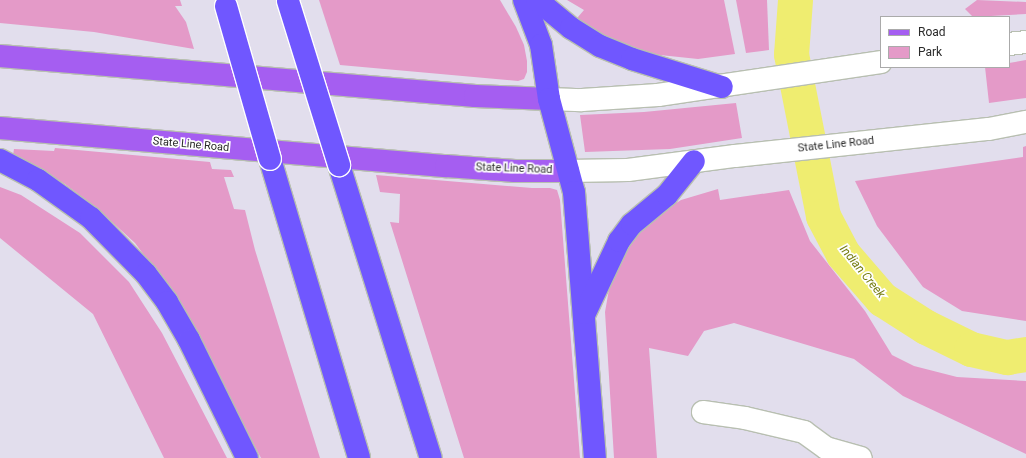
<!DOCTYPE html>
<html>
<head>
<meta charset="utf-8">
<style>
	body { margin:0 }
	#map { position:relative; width:1026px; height:458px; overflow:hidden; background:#e2deed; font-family:Roboto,sans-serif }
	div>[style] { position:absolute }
	.green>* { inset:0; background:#e49ac8 }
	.river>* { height:35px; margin:-17.5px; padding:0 17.5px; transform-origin:17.5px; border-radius:17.5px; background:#efed70 }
	.roads { filter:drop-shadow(1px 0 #b8bfb1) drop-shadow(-1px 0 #b8bfb1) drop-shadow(0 1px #b8bfb1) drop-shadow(0 -1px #b8bfb1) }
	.minor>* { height:22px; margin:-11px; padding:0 11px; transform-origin:11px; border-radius:11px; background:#fff }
	.secondary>* { height:22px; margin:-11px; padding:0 11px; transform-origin:11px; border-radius:11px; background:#fff }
	.primary>* { height:22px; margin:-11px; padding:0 11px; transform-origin:11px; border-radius:11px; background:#a55ef1 }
	.motorway>* { height:22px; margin:-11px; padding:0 11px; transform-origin:11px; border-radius:11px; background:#7057ff }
	.bridges { filter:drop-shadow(1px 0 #fff) drop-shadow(-1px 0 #fff) drop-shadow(0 1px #fff) drop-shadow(0 -1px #fff) }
	.motorway-bridge>* { height:22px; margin:-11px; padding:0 11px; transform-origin:11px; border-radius:11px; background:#7057ff }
	span { translate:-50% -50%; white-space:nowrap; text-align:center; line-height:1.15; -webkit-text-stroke:3.5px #fff; paint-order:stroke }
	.street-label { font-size:11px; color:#2b2b2b }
	.water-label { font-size:12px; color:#747b0e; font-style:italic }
	.legend { position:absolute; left:880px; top:16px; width:130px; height:52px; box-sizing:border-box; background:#fff; border:1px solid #aaa; margin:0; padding:5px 7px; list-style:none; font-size:12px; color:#2b2b2b }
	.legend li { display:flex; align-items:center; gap:8px; height:20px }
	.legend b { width:20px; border:1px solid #aaa }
</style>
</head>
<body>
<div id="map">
	<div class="green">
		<i style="clip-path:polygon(0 0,180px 0,182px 6px,175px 6px,186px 22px,194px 49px,94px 32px,0 23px)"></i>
		<i style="clip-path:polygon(319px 0,500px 0,516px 27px,524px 45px,527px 61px,527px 72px,524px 79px,518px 81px,340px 65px)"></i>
		<i style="clip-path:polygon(567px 0,724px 0,735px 54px,698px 59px,641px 53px,611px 41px,579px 22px,578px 17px,584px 10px)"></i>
		<i style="clip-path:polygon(736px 0,767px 0,769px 50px,746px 53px)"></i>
		<i style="clip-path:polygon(977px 0,1026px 2px,1026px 14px,973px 17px,965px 9px)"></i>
		<i style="clip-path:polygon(1026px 60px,1026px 98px,989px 103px,985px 67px,1009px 67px,1009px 63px)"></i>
		<i style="clip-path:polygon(736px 103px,742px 138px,670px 149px,585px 152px,580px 115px,644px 112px)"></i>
		<i style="clip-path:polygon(1026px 146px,1026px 321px,962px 311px,923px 287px,877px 226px,855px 181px,1023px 157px,1023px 147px)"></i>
		<i style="clip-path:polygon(55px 148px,210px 162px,212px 169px,231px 170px,234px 177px,224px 177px,234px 209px,245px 210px,255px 250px,320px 458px,261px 458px,205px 352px,165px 283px,135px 243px,99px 210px,65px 184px,13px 155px,14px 149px,54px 151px)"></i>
		<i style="clip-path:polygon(376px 175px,532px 188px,550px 188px,557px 190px,560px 200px,580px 458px,464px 458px,390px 222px,399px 223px,400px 194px,380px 192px)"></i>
		<i style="clip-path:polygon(0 187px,21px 195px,80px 233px,129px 282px,162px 333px,227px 458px,164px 458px,93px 314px,0 238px)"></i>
		<i style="clip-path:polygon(718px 189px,720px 200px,789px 190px,810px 241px,865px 311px,892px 355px,914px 366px,957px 377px,1026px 381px,1026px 454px,903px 396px,854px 359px,734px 323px,704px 331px,688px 356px,649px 348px,657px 458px,614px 458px,605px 312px,611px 278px,620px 255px,639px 230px,662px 212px,681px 200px)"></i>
	</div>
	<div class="river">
		<i style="left:795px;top:0;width:54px;rotate:94.2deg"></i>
		<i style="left:791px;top:54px;width:165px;rotate:78.8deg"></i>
		<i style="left:823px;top:216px;width:43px;rotate:62.2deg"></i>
		<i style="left:843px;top:254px;width:60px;rotate:49.1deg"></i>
		<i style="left:882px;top:299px;width:52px;rotate:32.5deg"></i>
		<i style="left:926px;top:327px;width:50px;rotate:26.1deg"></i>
		<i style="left:971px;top:349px;width:37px;rotate:13deg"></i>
		<i style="left:1007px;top:357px;width:19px;rotate:-9deg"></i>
	</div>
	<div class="roads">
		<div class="minor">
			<i style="left:703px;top:412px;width:42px;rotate:8.1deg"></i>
			<i style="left:745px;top:418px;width:61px;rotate:13.3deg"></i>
			<i style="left:804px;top:432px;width:27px;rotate:36deg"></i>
			<i style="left:826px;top:448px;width:36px;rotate:16deg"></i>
		</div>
		<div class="secondary">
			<i style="left:1009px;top:44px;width:17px;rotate:-7deg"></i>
			<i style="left:549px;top:99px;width:33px;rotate:2deg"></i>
			<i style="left:582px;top:100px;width:76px;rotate:-3.8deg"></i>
			<i style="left:658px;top:95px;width:225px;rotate:-8.4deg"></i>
			<i style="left:568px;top:171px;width:60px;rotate:-1deg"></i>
			<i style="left:628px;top:170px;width:108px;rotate:-7.5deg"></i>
			<i style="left:735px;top:156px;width:255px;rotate:-6.1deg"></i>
			<i style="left:989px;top:129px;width:38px;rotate:-11deg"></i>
		</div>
		<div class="primary">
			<i style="left:0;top:56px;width:477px;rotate:4.8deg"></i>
			<i style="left:475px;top:96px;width:74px;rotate:2.3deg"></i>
			<i style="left:0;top:128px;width:448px;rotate:4.9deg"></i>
			<i style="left:446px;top:166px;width:69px;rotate:4.1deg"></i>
			<i style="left:515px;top:171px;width:53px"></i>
		</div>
		<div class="motorway">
			<i style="left:524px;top:0;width:48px;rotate:69.3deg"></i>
			<i style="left:541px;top:45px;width:55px;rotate:81.6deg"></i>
			<i style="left:549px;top:99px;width:96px;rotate:75deg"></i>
			<i style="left:574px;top:192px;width:267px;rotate:85.5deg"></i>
			<i style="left:537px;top:0;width:44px;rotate:39.5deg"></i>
			<i style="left:571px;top:28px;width:34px;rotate:32deg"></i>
			<i style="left:600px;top:46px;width:35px;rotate:22deg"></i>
			<i style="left:632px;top:59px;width:94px;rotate:17.3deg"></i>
			<i style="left:270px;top:159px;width:312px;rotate:73.4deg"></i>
			<i style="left:0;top:160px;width:43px;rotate:27.8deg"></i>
			<i style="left:38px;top:180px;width:65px;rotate:35.6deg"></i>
			<i style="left:91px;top:218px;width:78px;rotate:45.5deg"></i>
			<i style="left:146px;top:274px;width:35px;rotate:53deg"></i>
			<i style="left:167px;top:302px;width:44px;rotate:59.9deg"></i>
			<i style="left:189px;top:340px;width:131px;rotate:63.8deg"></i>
			<i style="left:339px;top:165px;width:307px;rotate:72.6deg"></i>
			<i style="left:585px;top:313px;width:80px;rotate:-64.7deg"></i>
			<i style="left:619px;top:241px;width:21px;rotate:-53deg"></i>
			<i style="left:632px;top:224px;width:45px;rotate:-39.6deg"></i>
			<i style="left:667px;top:195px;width:43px;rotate:-51.5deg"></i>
		</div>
	</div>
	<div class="bridges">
		<div class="motorway-bridge">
			<i style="left:288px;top:1px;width:172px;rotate:72.7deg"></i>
			<i style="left:226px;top:6px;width:159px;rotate:74deg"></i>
		</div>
	</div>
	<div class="street-label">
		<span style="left:191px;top:145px;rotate:5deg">State Line Road</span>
		<span style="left:836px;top:145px;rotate:-6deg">State Line Road</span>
		<span style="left:514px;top:169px;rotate:2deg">State Line Road</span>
	</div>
	<div class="water-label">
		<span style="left:862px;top:272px;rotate:51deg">Indian Creek</span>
	</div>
	<ul class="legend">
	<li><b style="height:5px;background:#a55ef1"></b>Road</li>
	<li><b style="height:11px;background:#e49ac8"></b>Park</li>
	</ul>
</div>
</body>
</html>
